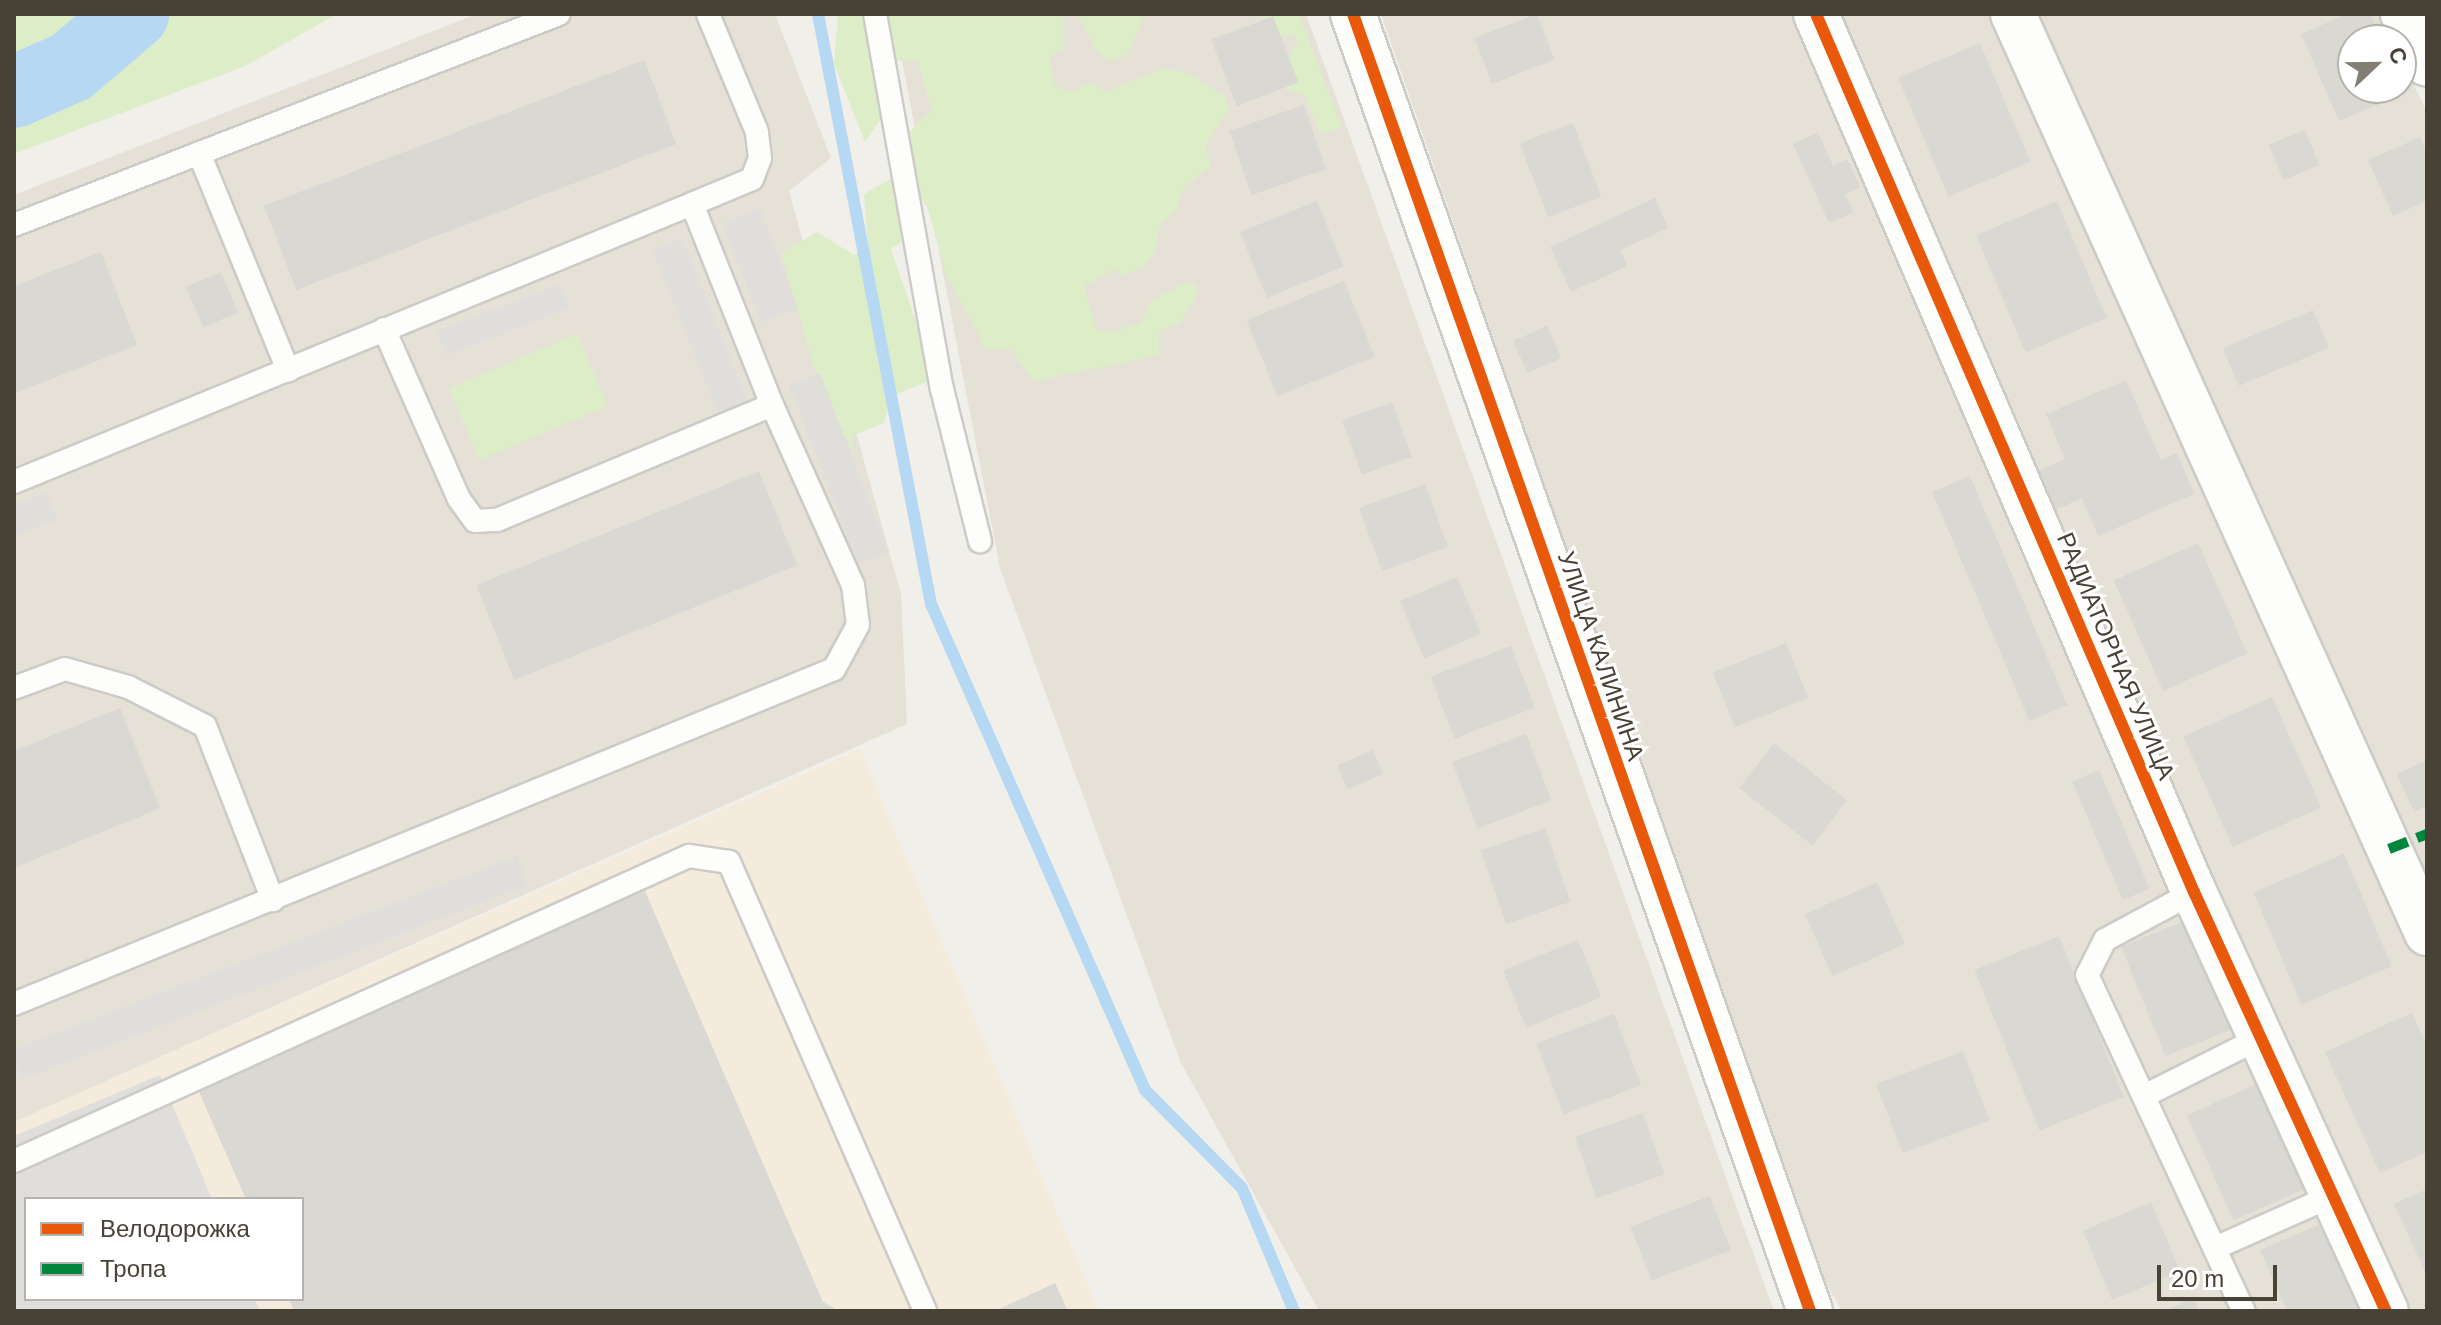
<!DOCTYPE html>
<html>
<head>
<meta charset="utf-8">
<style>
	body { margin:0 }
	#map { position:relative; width:2441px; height:1325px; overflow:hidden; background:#f0efea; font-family:Arial,sans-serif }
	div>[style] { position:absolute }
	.residential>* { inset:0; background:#e5e1d7 }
	.commercial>* { inset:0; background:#f4ebdc }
	.green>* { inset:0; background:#ddedc8; transform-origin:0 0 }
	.parking>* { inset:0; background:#e0deda; transform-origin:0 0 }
	.stream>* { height:12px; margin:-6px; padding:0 6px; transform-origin:6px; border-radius:6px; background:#b7d8f2 }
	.river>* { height:72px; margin:-36px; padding:0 36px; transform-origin:36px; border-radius:36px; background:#b7d8f2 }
	.building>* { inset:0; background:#dad8d2; transform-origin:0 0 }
	.roads { filter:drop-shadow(2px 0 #cdcbc6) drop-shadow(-2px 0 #cdcbc6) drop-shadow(0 2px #cdcbc6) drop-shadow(0 -2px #cdcbc6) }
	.service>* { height:22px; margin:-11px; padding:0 11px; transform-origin:11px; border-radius:11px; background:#fdfdfc }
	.minor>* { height:44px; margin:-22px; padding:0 22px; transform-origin:22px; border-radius:22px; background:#fdfdfc }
	.quiet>* { height:10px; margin-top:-5px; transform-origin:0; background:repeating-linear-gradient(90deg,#00873e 0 20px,transparent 0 30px) }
	.cycleway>* { height:12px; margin:-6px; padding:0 6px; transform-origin:6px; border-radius:6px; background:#e8590c }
	span { translate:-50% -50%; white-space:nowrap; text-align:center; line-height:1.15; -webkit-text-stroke:6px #fff; paint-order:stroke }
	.street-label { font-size:24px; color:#484135 }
	.frame { position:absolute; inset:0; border:16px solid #484135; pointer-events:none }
	.legend { position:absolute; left:24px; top:1197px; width:280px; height:104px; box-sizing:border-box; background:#fff; border:2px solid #b6b3ae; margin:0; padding:10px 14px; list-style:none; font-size:24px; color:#484135 }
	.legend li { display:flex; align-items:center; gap:16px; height:40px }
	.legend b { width:40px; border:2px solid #b6b3ae }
	.north { position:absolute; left:2337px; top:24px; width:80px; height:80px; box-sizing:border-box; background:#fff; border:2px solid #b6b3ae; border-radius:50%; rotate:68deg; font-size:22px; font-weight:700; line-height:32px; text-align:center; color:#484135 }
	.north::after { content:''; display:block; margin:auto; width:28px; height:36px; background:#837e74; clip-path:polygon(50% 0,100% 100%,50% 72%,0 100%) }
	.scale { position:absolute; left:2157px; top:1265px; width:120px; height:36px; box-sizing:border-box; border:4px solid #484135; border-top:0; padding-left:10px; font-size:24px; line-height:28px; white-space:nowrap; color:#484135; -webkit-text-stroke:6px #fff; paint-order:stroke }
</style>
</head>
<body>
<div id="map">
	<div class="residential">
		<i style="clip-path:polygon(477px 14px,775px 14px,831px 158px,789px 191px,901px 594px,907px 724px,14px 1122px,14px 195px)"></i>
		<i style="clip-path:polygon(893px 14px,1306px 14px,1774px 1311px,1319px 1311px,1180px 1061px,1000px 568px)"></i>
		<i style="clip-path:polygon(1381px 14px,1998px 14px,2427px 959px,2427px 1311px,1842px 1311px,1812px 1259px)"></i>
		<i style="clip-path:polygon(2038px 14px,2381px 14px,2393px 40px,2353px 40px,2353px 88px,2401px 88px,2401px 57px,2427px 112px,2427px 889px)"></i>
	</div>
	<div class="commercial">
		<i style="clip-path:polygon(evenodd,860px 749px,1099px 1311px,14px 1311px,14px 1122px,860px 749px,26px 1199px,302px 1199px,302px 1299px,26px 1299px,26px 1199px)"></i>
	</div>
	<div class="green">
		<i style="clip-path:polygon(14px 14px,337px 14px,245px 66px,14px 154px)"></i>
		<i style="clip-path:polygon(838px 14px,1064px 14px,1063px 48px,1049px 57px,1054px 84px,1067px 93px,1092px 83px,1105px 92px,1162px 69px,1188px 73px,1224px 96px,1229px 109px,1206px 145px,1210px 166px,1182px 189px,1176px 210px,1159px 227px,1155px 252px,1143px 267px,1122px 275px,1115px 269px,1084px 286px,1096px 328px,1108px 333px,1141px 324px,1151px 301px,1184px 284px,1195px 284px,1198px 295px,1179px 323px,1159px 331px,1159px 355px,1035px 381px,1010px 349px,986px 349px,945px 271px,928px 209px,917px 191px,905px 240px,891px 249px,927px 354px,945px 375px,892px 396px,884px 423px,852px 436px,853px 452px,820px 387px,781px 253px,817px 232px,854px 255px,868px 246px,864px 194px,891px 179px,910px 148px,908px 134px,932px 110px,917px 60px,889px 61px,878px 103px,883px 116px,865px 142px,834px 64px)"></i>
		<i style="clip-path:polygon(1077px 14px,1145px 14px,1127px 55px,1111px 61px,1098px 53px)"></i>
		<i style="clip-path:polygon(1260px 14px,1299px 14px,1342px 128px,1320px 133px,1305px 97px,1288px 89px,1280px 69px,1298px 43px,1294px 35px,1271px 35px)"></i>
		<i style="left:577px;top:334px;width:78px;height:139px;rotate:67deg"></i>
	</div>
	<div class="parking">
		<i style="left:760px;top:209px;width:106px;height:40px;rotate:69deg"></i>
		<i style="left:682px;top:238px;width:177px;height:32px;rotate:68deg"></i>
		<i style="left:560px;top:284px;width:26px;height:132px;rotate:69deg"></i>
		<i style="left:820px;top:373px;width:192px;height:33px;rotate:69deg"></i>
		<i style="clip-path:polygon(46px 492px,57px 520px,14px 537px,14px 505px)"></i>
		<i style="left:517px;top:856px;width:31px;height:542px;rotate:69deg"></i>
		<i style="clip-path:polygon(160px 1075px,212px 1199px,26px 1199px,26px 1299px,254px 1299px,260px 1311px,14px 1311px,14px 1136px)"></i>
	</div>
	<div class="stream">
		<i style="left:818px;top:14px;width:601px;rotate:79.16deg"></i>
		<i style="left:931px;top:604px;width:531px;rotate:66.23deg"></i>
		<i style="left:1145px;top:1090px;width:138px;rotate:45.3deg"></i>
		<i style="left:1242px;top:1188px;width:134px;rotate:67.1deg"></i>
	</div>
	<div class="river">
		<i style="left:14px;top:92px;width:62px;rotate:-23.7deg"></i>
		<i style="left:71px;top:67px;width:82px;rotate:-40.5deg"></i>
	</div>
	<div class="building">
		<i style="left:1537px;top:14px;width:49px;height:67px;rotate:69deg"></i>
		<i style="clip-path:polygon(2347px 14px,2370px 14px,2382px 40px,2353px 40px,2353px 88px,2403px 88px,2405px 93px,2339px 121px,2301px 34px)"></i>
		<i style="left:1273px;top:16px;width:71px;height:66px;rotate:69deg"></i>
		<i style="left:1980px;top:43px;width:129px;height:89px;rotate:67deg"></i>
		<i style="left:644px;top:60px;width:90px;height:407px;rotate:69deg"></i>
		<i style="left:1304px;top:105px;width:68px;height:79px;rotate:71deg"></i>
		<i style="left:1573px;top:123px;width:79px;height:57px;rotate:69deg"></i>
		<i style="left:2305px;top:130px;width:38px;height:39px;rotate:68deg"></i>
		<i style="clip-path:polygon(1818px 132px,1833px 166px,1847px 159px,1860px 187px,1845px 194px,1854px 212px,1829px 223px,1793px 144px)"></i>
		<i style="clip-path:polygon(2420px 137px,2427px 153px,2427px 201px,2393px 216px,2368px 160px)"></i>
		<i style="clip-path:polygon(1655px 198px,1668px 228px,1620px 250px,1627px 266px,1571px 292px,1550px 247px)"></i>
		<i style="left:1317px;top:201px;width:71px;height:83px;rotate:68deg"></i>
		<i style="left:2057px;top:201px;width:127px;height:88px;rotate:67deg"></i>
		<i style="clip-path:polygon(101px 252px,137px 345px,14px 394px,14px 286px)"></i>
		<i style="left:221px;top:272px;width:44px;height:38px;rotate:67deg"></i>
		<i style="left:1344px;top:281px;width:82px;height:105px;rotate:68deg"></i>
		<i style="left:2313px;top:310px;width:41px;height:98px;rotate:67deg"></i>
		<i style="left:1547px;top:326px;width:35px;height:37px;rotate:66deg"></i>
		<i style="clip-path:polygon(2126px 380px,2161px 460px,2177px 453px,2194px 494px,2098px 536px,2082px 498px,2046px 514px,2029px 474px,2065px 459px,2046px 414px)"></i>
		<i style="left:1392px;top:402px;width:58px;height:53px;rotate:70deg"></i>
		<i style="left:759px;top:471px;width:102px;height:305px;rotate:68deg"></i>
		<i style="left:1970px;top:476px;width:249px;height:41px;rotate:67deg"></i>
		<i style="left:1425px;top:484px;width:67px;height:70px;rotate:70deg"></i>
		<i style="left:2198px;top:543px;width:121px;height:92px;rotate:66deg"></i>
		<i style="left:1457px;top:577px;width:62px;height:62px;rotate:67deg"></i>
		<i style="left:1786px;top:643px;width:59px;height:79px;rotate:68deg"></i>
		<i style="left:1511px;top:646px;width:66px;height:86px;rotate:69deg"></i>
		<i style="left:2272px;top:697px;width:121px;height:97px;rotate:66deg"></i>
		<i style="clip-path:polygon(120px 708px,160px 808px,14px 868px,14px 751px)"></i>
		<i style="left:1526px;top:734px;width:71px;height:79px;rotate:69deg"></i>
		<i style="left:1774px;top:743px;width:93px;height:57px;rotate:38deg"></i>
		<i style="left:1373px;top:750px;width:26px;height:39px;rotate:67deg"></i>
		<i style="clip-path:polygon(2427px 760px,2427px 806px,2414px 812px,2397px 774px)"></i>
		<i style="left:2099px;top:770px;width:129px;height:29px;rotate:67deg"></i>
		<i style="left:1545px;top:828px;width:78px;height:68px;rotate:71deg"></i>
		<i style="left:2344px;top:854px;width:122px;height:98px;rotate:67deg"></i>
		<i style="left:1877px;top:882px;width:68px;height:79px;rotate:66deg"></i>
		<i style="clip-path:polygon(645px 891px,823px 1302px,839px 1311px,294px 1311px,289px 1299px,302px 1299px,302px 1199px,246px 1199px,196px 1085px)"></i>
		<i style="left:2187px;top:920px;width:118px;height:71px;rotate:68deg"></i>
		<i style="left:2059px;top:936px;width:173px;height:91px;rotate:68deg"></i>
		<i style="left:1578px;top:940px;width:62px;height:81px;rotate:68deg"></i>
		<i style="clip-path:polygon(2412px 1013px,2427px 1047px,2427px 1152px,2380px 1173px,2325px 1052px)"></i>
		<i style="left:1614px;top:1014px;width:76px;height:83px;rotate:69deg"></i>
		<i style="left:1963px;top:1051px;width:74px;height:93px;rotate:69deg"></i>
		<i style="left:2257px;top:1084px;width:115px;height:77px;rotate:66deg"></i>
		<i style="left:1643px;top:1113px;width:65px;height:72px;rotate:71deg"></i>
		<i style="clip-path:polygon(2427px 1189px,2427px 1276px,2394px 1204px)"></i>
		<i style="left:1710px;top:1196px;width:58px;height:85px;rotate:69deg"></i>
		<i style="left:2151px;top:1202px;width:75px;height:74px;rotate:67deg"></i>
		<i style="clip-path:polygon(2323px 1223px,2361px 1311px,2287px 1311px,2260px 1250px)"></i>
		<i style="clip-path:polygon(1055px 1283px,1068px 1311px,995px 1311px)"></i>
		<i style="clip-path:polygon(2194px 1298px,2199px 1311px,2163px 1311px)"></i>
	</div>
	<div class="roads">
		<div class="service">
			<i style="left:875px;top:14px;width:381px;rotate:79.9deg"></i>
			<i style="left:942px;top:389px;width:157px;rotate:76deg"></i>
			<i style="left:199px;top:153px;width:235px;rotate:67.7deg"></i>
			<i style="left:692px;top:204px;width:65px;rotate:-22.6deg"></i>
			<i style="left:752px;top:179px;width:22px;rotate:-69deg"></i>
			<i style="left:760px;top:158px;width:26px;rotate:-97deg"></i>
			<i style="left:757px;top:132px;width:128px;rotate:-112.6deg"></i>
			<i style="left:14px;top:225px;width:584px;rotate:-21.16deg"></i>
			<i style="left:384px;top:329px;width:186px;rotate:66.2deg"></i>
			<i style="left:459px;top:499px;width:27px;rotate:54deg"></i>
			<i style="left:475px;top:521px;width:22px;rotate:-3deg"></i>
			<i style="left:497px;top:520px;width:298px;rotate:-22.7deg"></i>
			<i style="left:14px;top:482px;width:733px;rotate:-22.3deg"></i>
			<i style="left:692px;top:204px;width:216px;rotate:68.3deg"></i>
			<i style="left:772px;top:405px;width:197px;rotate:65.8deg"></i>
			<i style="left:853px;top:585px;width:40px;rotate:82.9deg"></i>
			<i style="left:858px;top:625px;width:50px;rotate:118.6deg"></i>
			<i style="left:834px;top:669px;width:886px;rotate:157.78deg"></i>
			<i style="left:14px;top:688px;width:54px;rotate:-20.4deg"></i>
			<i style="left:65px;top:669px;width:66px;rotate:15.9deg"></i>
			<i style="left:128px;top:687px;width:86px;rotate:26.9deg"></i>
			<i style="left:205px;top:726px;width:187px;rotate:68.7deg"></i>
			<i style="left:2194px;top:892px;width:101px;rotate:151.7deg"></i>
			<i style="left:2105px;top:940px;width:39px;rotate:117deg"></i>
			<i style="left:2087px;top:975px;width:371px;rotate:65deg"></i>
			<i style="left:2144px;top:1096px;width:130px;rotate:-26.6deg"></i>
			<i style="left:14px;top:1161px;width:741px;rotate:-24.32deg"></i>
			<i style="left:689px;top:856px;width:40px;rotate:8.5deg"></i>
			<i style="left:729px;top:862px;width:490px;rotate:66.4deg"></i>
			<i style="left:2215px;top:1248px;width:128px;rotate:-24deg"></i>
		</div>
		<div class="minor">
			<i style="left:1353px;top:14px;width:1375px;rotate:70.59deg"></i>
			<i style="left:1816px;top:14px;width:956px;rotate:66.71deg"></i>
			<i style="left:2194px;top:892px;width:461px;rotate:65.4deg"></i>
			<i style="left:2013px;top:14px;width:1008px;rotate:65.75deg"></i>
			<i style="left:2403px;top:14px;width:55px;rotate:64.4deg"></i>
		</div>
	</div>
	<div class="quiet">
		<i style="left:2389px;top:849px;width:41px;rotate:-21.5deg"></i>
	</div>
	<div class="cycleway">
		<i style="left:1353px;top:14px;width:1375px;rotate:70.59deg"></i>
		<i style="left:1816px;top:14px;width:956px;rotate:66.71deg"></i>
		<i style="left:2194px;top:892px;width:461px;rotate:65.4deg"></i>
	</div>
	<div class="street-label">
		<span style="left:1601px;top:656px;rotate:71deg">УЛИЦА КАЛИНИНА</span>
		<span style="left:2116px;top:656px;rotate:67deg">РАДИАТОРНАЯ УЛИЦА</span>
	</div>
	<div class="frame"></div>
	<ul class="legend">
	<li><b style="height:10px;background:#e8590c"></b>Велодорожка</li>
	<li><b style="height:10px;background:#00873e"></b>Тропа</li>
	</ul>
	<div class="north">С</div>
	<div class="scale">20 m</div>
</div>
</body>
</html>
